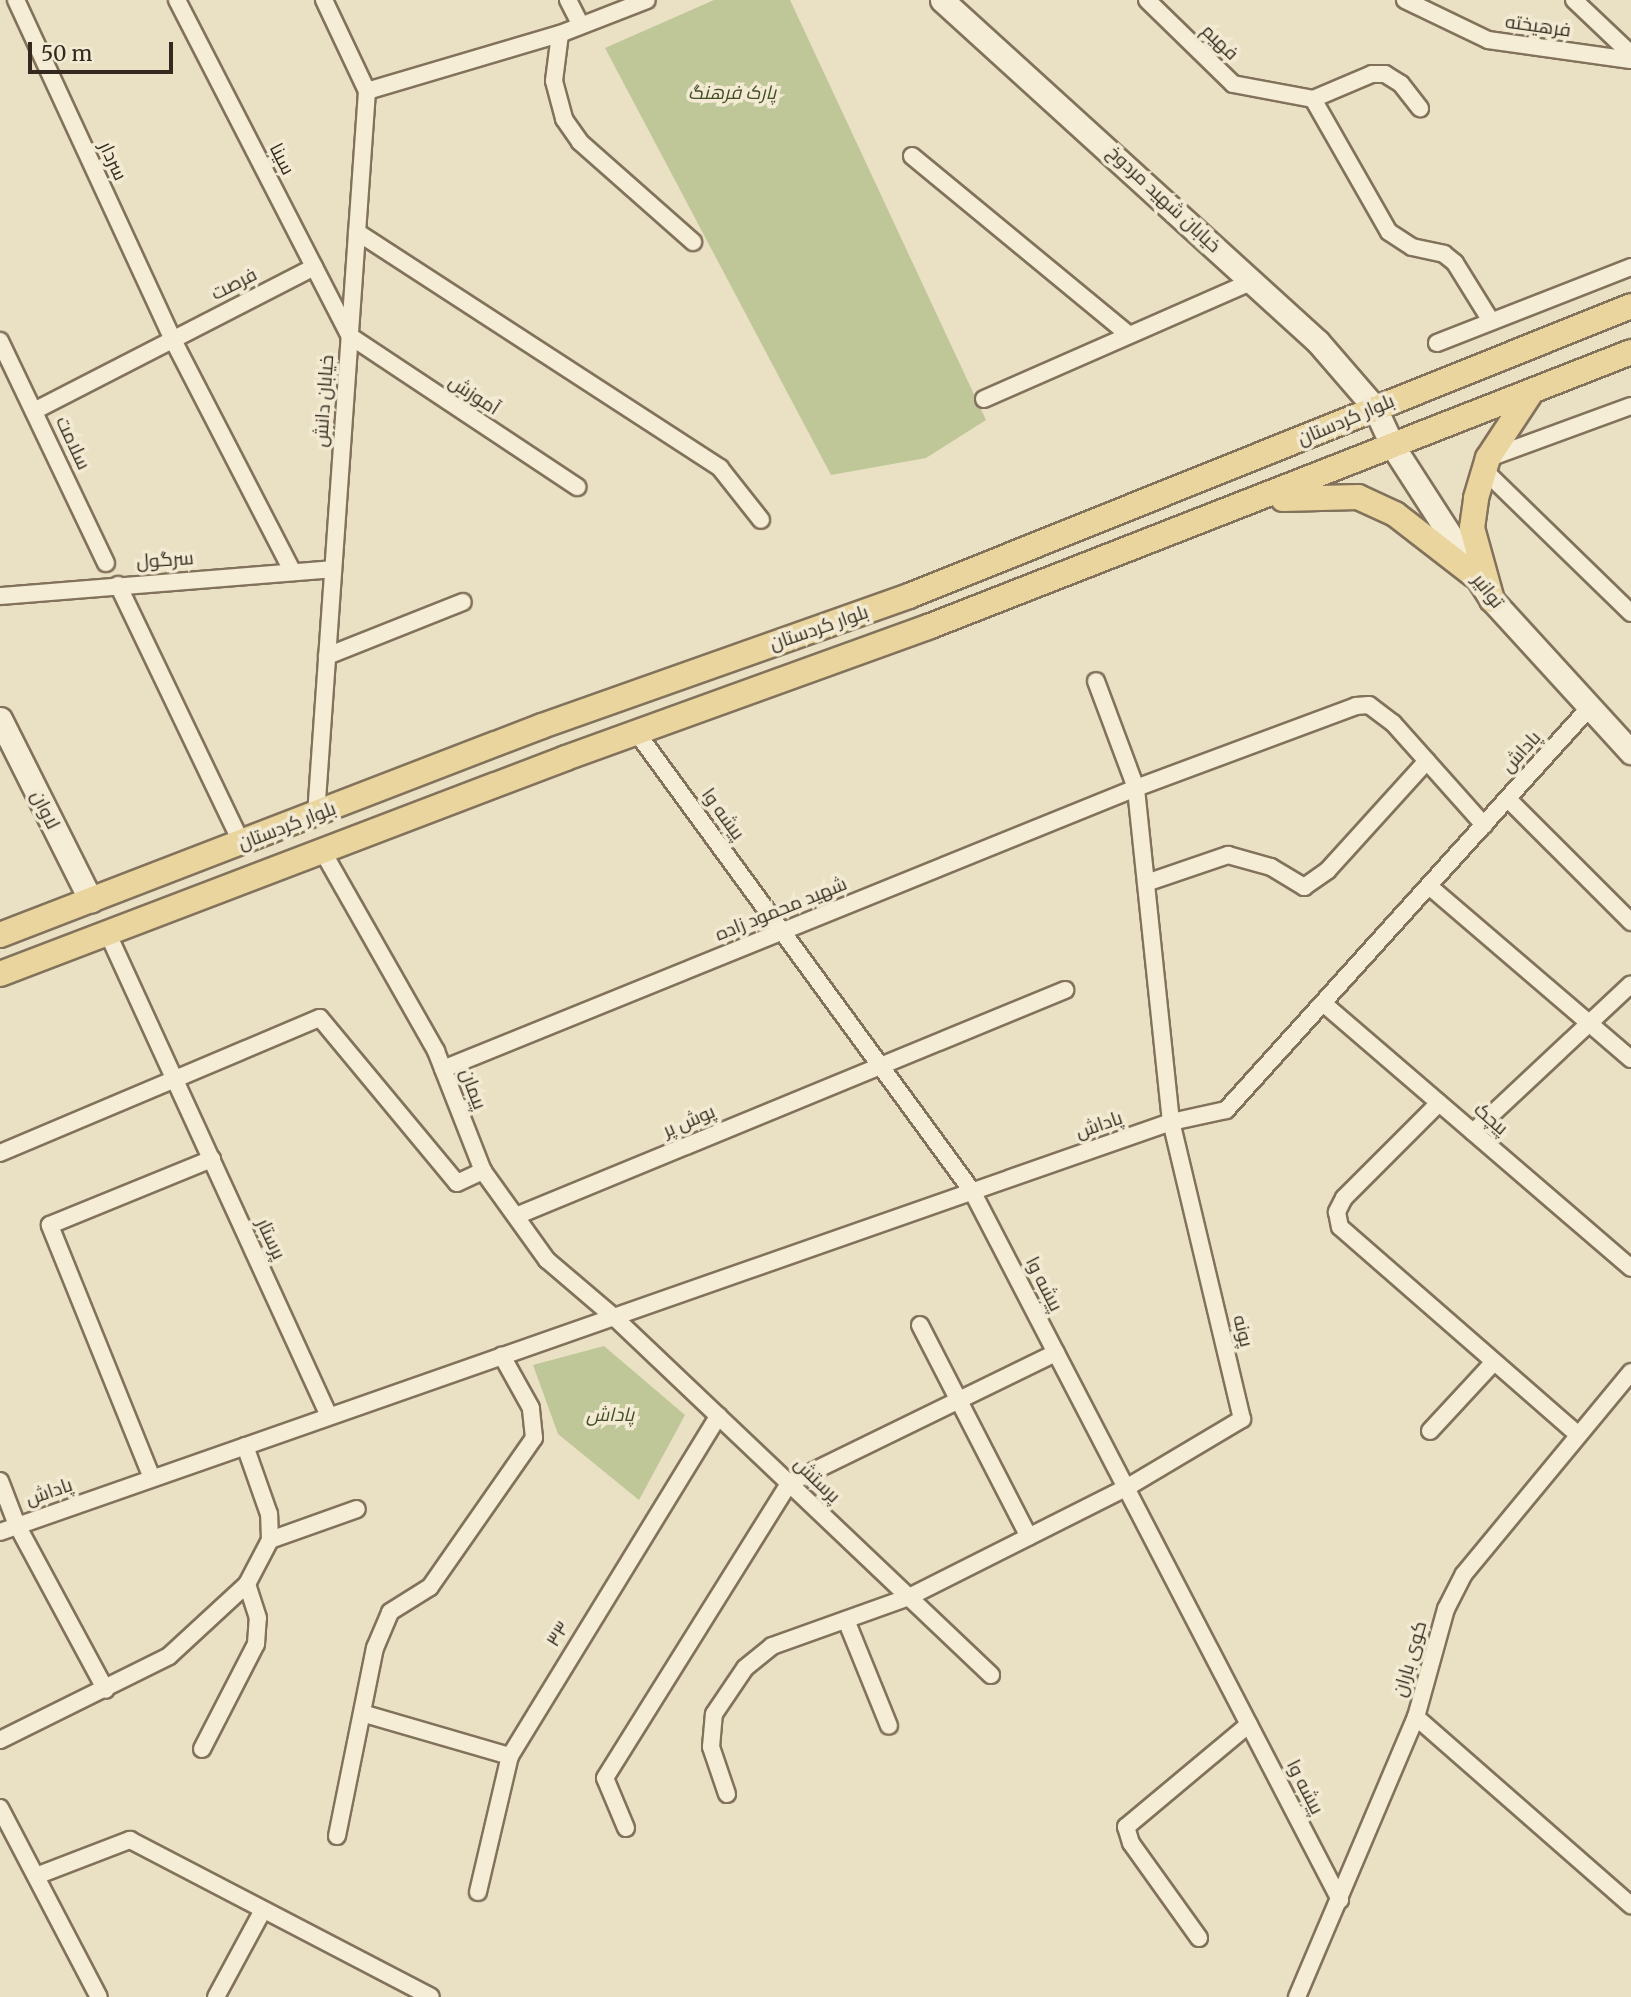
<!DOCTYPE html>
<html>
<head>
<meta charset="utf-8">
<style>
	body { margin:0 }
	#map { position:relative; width:1631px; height:1997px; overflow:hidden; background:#eae0c3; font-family:Merriweather,Cairo,serif }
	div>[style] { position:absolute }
	.green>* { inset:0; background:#bfc798 }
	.roads { filter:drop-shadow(2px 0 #82725c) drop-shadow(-2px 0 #82725c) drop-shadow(0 2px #82725c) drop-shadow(0 -2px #82725c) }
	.street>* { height:16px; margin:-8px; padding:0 8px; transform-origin:8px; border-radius:8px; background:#f5edd6 }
	.secondary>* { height:23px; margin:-11.5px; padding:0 11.5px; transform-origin:11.5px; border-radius:11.5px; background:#f5edd6 }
	.primary>* { height:24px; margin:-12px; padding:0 12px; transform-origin:12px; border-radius:12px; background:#ead59e }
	span { translate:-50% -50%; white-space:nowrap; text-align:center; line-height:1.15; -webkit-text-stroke:7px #f2ead2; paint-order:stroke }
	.street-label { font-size:19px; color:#34291e }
	.park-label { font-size:19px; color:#434e27; font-style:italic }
	.scale { position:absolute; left:28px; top:42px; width:145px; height:32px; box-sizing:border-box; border:4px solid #34291e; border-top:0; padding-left:9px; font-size:21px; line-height:24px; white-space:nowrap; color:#34291e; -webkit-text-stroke:5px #f2ead2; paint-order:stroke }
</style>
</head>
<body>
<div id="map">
	<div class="green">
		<i style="clip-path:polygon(714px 0,790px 0,986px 420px,926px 458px,831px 475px,605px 48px)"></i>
		<i style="clip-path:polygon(604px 1346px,685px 1415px,639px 1500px,558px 1434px,533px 1365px)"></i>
	</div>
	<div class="roads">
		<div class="street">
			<i style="left:16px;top:0;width:374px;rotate:65.2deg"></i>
			<i style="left:173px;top:340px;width:261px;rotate:62.7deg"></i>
			<i style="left:177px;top:0;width:378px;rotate:62.8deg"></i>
			<i style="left:350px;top:336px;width:273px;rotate:33.6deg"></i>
			<i style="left:568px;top:0;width:28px;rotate:63deg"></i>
			<i style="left:1147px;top:0;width:120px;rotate:44.3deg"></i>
			<i style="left:1233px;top:84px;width:81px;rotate:10.6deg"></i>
			<i style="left:1313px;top:99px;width:153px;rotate:60.3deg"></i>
			<i style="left:1389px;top:232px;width:27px;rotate:33deg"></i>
			<i style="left:1412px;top:247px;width:33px;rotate:12deg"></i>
			<i style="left:1444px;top:254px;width:14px;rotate:39deg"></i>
			<i style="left:1455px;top:263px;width:68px;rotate:58.2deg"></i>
			<i style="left:1405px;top:0;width:92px;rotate:25.7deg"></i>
			<i style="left:1488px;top:40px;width:144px;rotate:8deg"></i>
			<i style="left:1574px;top:0;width:79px;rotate:43.5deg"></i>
			<i style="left:560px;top:34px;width:47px;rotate:97.3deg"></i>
			<i style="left:554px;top:81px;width:39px;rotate:75deg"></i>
			<i style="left:564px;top:119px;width:28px;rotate:55deg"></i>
			<i style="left:580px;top:142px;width:151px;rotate:41.5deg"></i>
			<i style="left:367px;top:91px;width:201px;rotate:-16.5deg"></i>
			<i style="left:560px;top:34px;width:93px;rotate:-21.3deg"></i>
			<i style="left:1313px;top:99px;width:64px;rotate:-23deg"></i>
			<i style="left:1372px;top:74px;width:13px"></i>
			<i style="left:1385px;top:74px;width:19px;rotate:32deg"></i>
			<i style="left:1401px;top:84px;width:31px;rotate:52deg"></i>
			<i style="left:912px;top:156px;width:281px;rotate:39.5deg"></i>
			<i style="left:357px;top:232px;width:433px;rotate:33deg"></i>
			<i style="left:720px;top:468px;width:66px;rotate:51.7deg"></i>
			<i style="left:0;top:341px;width:246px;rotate:64.5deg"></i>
			<i style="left:1437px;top:343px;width:208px;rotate:-21.4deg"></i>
			<i style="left:984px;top:399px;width:294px;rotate:-23.7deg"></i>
			<i style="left:34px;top:411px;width:315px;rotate:-27.2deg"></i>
			<i style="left:1489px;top:458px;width:151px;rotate:-20.1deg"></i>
			<i style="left:1484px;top:470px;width:205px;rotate:44.2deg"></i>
			<i style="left:118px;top:585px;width:287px;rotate:64.4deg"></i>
			<i style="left:0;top:596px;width:334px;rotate:-4.6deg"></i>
			<i style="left:327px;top:656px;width:146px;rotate:-21.7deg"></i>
			<i style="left:637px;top:733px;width:567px;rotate:53.82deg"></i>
			<i style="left:972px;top:1191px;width:799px;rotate:62.57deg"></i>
			<i style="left:1508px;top:799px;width:174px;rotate:45deg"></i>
			<i style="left:316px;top:815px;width:726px;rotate:-85.97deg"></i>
			<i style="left:367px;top:91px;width:101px;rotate:-115.3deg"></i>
			<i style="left:323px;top:852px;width:229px;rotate:60.4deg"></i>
			<i style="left:436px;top:1051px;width:129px;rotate:68.6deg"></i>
			<i style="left:483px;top:1171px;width:110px;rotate:54.3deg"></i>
			<i style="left:547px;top:1260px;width:88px;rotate:40.4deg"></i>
			<i style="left:614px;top:1317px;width:520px;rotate:43.52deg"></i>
			<i style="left:1146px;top:883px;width:87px;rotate:-18.9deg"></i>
			<i style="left:1228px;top:855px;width:45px;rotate:15.6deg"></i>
			<i style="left:1271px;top:867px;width:39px;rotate:31deg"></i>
			<i style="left:1304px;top:887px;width:29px;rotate:-35deg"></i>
			<i style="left:1328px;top:870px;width:147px;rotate:-47.8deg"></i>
			<i style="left:1429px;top:886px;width:266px;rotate:40.6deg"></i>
			<i style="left:108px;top:934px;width:530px;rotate:65.37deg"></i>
			<i style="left:1323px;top:1003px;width:406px;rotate:40.7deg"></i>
			<i style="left:443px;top:1069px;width:748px;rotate:-22.07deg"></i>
			<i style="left:1136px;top:788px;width:235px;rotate:-20.4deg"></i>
			<i style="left:1356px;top:706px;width:13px;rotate:-4deg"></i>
			<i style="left:1369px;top:705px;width:30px;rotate:37deg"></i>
			<i style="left:1393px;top:723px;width:137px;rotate:48.3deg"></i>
			<i style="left:1439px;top:1103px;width:134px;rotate:135deg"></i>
			<i style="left:1344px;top:1198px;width:16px;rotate:117deg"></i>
			<i style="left:1337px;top:1212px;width:15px;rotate:79deg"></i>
			<i style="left:1340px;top:1227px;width:315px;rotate:41.1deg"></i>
			<i style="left:1473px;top:1132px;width:216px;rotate:-43.1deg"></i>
			<i style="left:0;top:1153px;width:347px;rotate:-22.9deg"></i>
			<i style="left:320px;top:1018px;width:214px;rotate:50.3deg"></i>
			<i style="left:457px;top:1183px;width:29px;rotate:-25deg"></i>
			<i style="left:516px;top:1216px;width:594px;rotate:-22.37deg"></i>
			<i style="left:920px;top:1325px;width:238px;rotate:62.8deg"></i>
			<i style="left:1430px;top:1431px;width:94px;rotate:-47.2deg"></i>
			<i style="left:152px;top:1478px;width:273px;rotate:-112deg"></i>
			<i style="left:50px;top:1225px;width:175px;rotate:-22.2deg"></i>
			<i style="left:0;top:1481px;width:47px;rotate:68.9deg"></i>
			<i style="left:17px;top:1525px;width:187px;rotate:61.7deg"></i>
			<i style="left:0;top:1532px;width:1241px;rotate:-19.3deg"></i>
			<i style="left:1171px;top:1122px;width:56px;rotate:-12.3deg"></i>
			<i style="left:1226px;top:1110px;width:543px;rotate:-47.91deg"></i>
			<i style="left:270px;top:1540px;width:92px;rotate:-19.6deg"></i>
			<i style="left:846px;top:1620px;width:114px;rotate:67.9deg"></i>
			<i style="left:365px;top:1714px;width:151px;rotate:16.2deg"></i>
			<i style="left:1416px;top:1717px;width:286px;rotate:41.2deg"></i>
			<i style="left:0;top:1740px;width:189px;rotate:-26.4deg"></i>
			<i style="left:169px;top:1656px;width:106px;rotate:-42.7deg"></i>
			<i style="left:247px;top:1584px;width:50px;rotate:-62.4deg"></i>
			<i style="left:270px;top:1540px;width:26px;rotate:-92deg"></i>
			<i style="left:269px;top:1514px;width:72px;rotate:-109.4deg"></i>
			<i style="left:202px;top:1749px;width:118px;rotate:-62.8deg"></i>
			<i style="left:256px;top:1644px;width:26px;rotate:-86deg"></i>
			<i style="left:258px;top:1618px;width:36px;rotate:-108deg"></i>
			<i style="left:727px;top:1794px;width:50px;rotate:-108.8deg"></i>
			<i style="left:711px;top:1747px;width:33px;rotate:-85deg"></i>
			<i style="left:714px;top:1714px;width:55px;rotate:-56deg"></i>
			<i style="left:745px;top:1668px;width:35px;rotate:-39deg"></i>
			<i style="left:772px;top:1646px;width:145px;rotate:-19.7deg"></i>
			<i style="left:909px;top:1597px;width:243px;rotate:-26.7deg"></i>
			<i style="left:1126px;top:1488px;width:135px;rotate:-30.7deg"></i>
			<i style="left:1242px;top:1419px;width:305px;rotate:-103.4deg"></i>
			<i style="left:1171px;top:1122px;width:336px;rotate:-96deg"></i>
			<i style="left:1136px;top:788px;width:114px;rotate:-110.5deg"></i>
			<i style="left:0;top:1808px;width:213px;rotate:62.4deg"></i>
			<i style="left:626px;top:1828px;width:54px;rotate:-112.8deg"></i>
			<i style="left:605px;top:1778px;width:348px;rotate:-58deg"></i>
			<i style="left:789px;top:1483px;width:297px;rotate:-26deg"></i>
			<i style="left:337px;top:1836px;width:192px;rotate:-78.6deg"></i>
			<i style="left:375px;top:1648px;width:39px;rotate:-67deg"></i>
			<i style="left:390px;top:1612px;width:47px;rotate:-32deg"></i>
			<i style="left:430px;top:1587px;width:182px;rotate:-55.1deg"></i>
			<i style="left:534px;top:1438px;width:30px;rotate:-96deg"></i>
			<i style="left:531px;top:1408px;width:60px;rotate:-119.1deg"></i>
			<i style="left:36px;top:1876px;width:101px;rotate:-21deg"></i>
			<i style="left:130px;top:1840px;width:339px;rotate:27.5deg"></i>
			<i style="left:478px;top:1892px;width:140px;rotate:-76.8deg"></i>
			<i style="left:510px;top:1756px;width:399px;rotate:-58.5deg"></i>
			<i style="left:1199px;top:1938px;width:117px;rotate:-125.6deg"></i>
			<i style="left:1131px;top:1843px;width:17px;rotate:-107deg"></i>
			<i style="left:1126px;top:1827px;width:160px;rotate:-39.9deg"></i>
			<i style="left:216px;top:1997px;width:99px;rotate:-61.6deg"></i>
			<i style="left:1297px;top:1997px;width:304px;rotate:-67deg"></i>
			<i style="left:1416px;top:1717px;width:112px;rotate:-74.5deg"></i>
			<i style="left:1446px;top:1609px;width:39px;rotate:-63deg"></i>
			<i style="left:1464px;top:1574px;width:262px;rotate:-50.4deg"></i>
		</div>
		<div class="secondary">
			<i style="left:942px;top:0;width:508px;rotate:42.29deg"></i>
			<i style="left:1318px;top:342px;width:87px;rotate:49.2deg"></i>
			<i style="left:1375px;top:408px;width:41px;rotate:65.3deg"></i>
			<i style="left:1392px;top:445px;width:184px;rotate:57.2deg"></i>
			<i style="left:1492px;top:600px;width:206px;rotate:47.6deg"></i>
			<i style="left:0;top:719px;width:203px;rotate:63.4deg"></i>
		</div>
		<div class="primary">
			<i style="left:1283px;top:499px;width:75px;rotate:-1.5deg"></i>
			<i style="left:1358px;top:497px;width:41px;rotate:24.7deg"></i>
			<i style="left:1395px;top:514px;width:100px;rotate:37.7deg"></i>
			<i style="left:1492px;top:600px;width:75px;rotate:-105.5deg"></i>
			<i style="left:1472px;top:528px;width:30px;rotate:-82deg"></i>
			<i style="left:1476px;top:498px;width:42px;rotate:-73.3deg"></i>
			<i style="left:1488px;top:458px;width:77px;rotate:-56.7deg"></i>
			<i style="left:0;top:935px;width:581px;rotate:-21.09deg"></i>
			<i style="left:542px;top:726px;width:389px;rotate:-19.5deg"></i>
			<i style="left:909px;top:596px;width:778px;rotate:-21.88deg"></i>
			<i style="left:0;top:974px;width:606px;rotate:-20.89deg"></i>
			<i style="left:566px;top:758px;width:385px;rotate:-19.9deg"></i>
			<i style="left:928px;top:627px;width:755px;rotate:-21.36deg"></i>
		</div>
	</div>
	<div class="street-label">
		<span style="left:1538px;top:26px;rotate:8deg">فرهیخته</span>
		<span style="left:1220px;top:42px;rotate:44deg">فهیم</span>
		<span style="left:282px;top:159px;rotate:63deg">سینا</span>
		<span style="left:113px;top:161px;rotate:65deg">سردار</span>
		<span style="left:1164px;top:199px;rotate:43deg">خیابان شهید مردوخ</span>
		<span style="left:234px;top:284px;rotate:-27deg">فرصت</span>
		<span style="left:474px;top:395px;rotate:33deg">آموزش</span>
		<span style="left:324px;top:401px;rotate:-86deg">خیابان دانش</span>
		<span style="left:1346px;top:420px;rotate:-23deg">بلوار کردستان</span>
		<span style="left:73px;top:443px;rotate:65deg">سلامت</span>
		<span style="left:165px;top:560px;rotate:-4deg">سرگول</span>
		<span style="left:1488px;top:591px;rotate:52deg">توانیر</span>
		<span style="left:819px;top:628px;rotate:-19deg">بلوار کردستان</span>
		<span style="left:1521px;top:752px;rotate:-48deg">پاداش</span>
		<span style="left:45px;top:810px;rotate:63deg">لاوان</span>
		<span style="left:723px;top:814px;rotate:54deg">پیشه وا</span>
		<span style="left:287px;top:826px;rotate:-21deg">بلوار کردستان</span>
		<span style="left:781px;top:909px;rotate:-22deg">شهید محمود زاده</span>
		<span style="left:473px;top:1089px;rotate:69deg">پیمان</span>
		<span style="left:1491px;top:1119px;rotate:41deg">پیچک</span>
		<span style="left:689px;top:1121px;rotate:-23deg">پوش پر</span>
		<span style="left:1099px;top:1125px;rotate:-19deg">پاداش</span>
		<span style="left:271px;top:1239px;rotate:65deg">پرستار</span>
		<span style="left:1044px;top:1284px;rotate:63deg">پیشه وا</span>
		<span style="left:1243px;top:1331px;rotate:76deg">پونه</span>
		<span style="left:817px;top:1480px;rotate:44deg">پرستش</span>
		<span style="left:49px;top:1492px;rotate:-19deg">پاداش</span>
		<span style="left:558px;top:1634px;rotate:-58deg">۳۳</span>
		<span style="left:1410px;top:1659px;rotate:-74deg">کوی باران</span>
		<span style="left:1305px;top:1787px;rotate:63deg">پیشه وا</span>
	</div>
	<div class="park-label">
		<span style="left:732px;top:93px">پارک فرهنگ</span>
		<span style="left:610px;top:1415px">پاداش</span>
	</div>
	<div class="scale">50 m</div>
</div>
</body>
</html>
